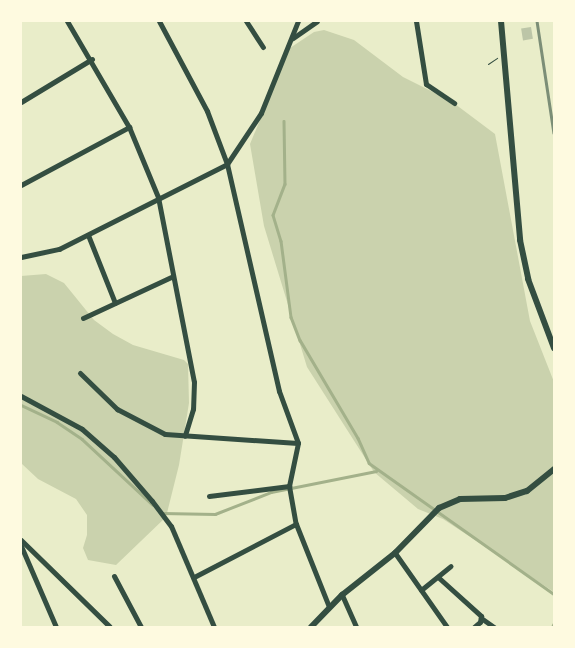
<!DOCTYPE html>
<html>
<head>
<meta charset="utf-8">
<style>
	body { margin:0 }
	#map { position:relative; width:575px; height:648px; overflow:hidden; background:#e9edc9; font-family:"Varela Round",sans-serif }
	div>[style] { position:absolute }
	.green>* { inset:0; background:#cad2ad }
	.stream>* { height:2.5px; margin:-1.25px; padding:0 1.25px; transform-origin:1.25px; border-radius:1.25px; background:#a3b18a }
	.building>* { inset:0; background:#bcc5a7; transform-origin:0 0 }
	.path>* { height:1px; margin:-0.5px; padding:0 0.5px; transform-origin:0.5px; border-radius:0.5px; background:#344e41 }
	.minor>* { height:5px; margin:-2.5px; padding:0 2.5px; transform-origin:2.5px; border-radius:2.5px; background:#344e41 }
	.tertiary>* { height:6px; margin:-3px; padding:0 3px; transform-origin:3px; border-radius:3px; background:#344e41 }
	.rail>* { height:2.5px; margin:-1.25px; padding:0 1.25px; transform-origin:1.25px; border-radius:1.25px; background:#7c8e77 }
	span { translate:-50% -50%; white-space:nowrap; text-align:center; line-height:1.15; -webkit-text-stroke:5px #fefae0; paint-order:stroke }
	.frame { position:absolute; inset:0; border:22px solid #fefae0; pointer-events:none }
</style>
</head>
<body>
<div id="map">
	<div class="green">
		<i style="clip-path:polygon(324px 30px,354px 40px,403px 77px,451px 101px,495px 134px,530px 321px,554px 382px,554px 592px,443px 519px,418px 509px,374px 472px,307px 367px,264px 226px,250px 144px,290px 48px,314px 32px)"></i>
		<i style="clip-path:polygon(46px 274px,64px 283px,94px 320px,113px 334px,133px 345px,184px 360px,188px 364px,189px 403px,179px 465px,166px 517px,116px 565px,88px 560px,83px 548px,87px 535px,87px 515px,76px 499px,38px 479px,21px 463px,21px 276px)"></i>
	</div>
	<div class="stream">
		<i style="left:284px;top:121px;width:63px;rotate:89.1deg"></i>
		<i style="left:285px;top:184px;width:33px;rotate:111deg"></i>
		<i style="left:273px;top:215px;width:27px;rotate:73deg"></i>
		<i style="left:281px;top:241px;width:77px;rotate:82.5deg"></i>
		<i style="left:291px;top:317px;width:25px;rotate:69deg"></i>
		<i style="left:300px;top:340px;width:114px;rotate:59.4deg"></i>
		<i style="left:358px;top:438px;width:27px;rotate:66deg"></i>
		<i style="left:369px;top:463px;width:227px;rotate:35.3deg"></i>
		<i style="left:21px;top:405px;width:40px;rotate:25deg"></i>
		<i style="left:57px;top:422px;width:30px;rotate:34deg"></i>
		<i style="left:82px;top:439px;width:96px;rotate:42.9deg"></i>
		<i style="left:162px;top:513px;width:53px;rotate:1.1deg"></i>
		<i style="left:215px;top:514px;width:60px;rotate:-21.4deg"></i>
		<i style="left:271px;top:492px;width:107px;rotate:-11.3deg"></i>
		<i style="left:552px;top:627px;width:4px;rotate:-63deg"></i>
	</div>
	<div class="building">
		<i style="left:531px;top:27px;width:12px;height:10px;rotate:81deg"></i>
	</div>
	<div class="path">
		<i style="left:488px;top:64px;width:11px;rotate:-34deg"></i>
	</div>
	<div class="minor">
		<i style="left:67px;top:21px;width:123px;rotate:59.7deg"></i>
		<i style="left:129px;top:127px;width:76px;rotate:67.5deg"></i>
		<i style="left:158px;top:197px;width:188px;rotate:79deg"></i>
		<i style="left:194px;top:382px;width:27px;rotate:92deg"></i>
		<i style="left:193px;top:409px;width:28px;rotate:107deg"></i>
		<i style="left:159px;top:21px;width:102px;rotate:61.9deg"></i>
		<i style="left:207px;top:111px;width:57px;rotate:69.3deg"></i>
		<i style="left:227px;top:164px;width:233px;rotate:77.1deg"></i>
		<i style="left:279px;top:391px;width:55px;rotate:69.9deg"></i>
		<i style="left:298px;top:443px;width:44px;rotate:101.8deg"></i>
		<i style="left:289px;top:486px;width:39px;rotate:80deg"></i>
		<i style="left:296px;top:524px;width:89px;rotate:68.3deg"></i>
		<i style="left:246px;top:21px;width:31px;rotate:57deg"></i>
		<i style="left:416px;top:21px;width:64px;rotate:81deg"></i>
		<i style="left:426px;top:84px;width:34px;rotate:34deg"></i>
		<i style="left:293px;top:38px;width:29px;rotate:-35deg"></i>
		<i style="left:21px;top:102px;width:83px;rotate:-31.2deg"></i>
		<i style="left:21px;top:185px;width:123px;rotate:-28.2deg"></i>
		<i style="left:88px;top:235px;width:73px;rotate:68.3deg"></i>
		<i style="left:21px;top:257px;width:39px;rotate:-12deg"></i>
		<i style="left:59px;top:249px;width:188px;rotate:-26.8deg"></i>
		<i style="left:227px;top:164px;width:61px;rotate:-56.3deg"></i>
		<i style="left:261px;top:113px;width:99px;rotate:-68.1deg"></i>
		<i style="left:83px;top:318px;width:99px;rotate:-25deg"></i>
		<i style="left:80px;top:373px;width:52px;rotate:44.2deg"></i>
		<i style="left:117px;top:409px;width:54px;rotate:27.5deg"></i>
		<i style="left:165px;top:434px;width:133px;rotate:3.9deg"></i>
		<i style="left:21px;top:396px;width:69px;rotate:28.4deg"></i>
		<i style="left:82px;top:429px;width:43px;rotate:41.2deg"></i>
		<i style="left:114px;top:457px;width:58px;rotate:49.2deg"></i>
		<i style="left:152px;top:501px;width:31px;rotate:53deg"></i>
		<i style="left:171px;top:526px;width:110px;rotate:66.9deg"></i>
		<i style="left:209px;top:496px;width:81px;rotate:-7.1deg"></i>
		<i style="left:21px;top:540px;width:124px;rotate:44.3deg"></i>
		<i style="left:21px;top:546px;width:88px;rotate:66.6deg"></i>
		<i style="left:395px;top:553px;width:90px;rotate:54.9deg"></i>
		<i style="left:114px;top:576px;width:58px;rotate:62.1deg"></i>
		<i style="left:194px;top:577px;width:115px;rotate:-27.5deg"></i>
		<i style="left:439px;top:578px;width:57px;rotate:42.1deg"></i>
		<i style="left:481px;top:616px;width:6px;rotate:99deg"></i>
		<i style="left:480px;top:622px;width:8px;rotate:140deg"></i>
		<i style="left:421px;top:590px;width:38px;rotate:-39deg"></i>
		<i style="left:342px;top:595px;width:35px;rotate:66deg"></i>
		<i style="left:481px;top:618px;width:16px;rotate:35deg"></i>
	</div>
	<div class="tertiary">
		<i style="left:501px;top:21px;width:220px;rotate:85deg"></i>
		<i style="left:520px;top:240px;width:40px;rotate:78deg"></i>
		<i style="left:528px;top:279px;width:74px;rotate:69.4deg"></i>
		<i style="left:311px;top:627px;width:45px;rotate:-45.9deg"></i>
		<i style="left:342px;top:595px;width:68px;rotate:-38.4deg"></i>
		<i style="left:395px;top:553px;width:63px;rotate:-45.6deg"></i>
		<i style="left:439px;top:508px;width:23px;rotate:-23deg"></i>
		<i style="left:460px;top:499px;width:45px;rotate:-1.3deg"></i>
		<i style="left:505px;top:498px;width:23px;rotate:-18deg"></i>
		<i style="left:527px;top:491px;width:35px;rotate:-39deg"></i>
	</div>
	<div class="rail">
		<i style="left:537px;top:21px;width:113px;rotate:81.4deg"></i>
	</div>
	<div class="frame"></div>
</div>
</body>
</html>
